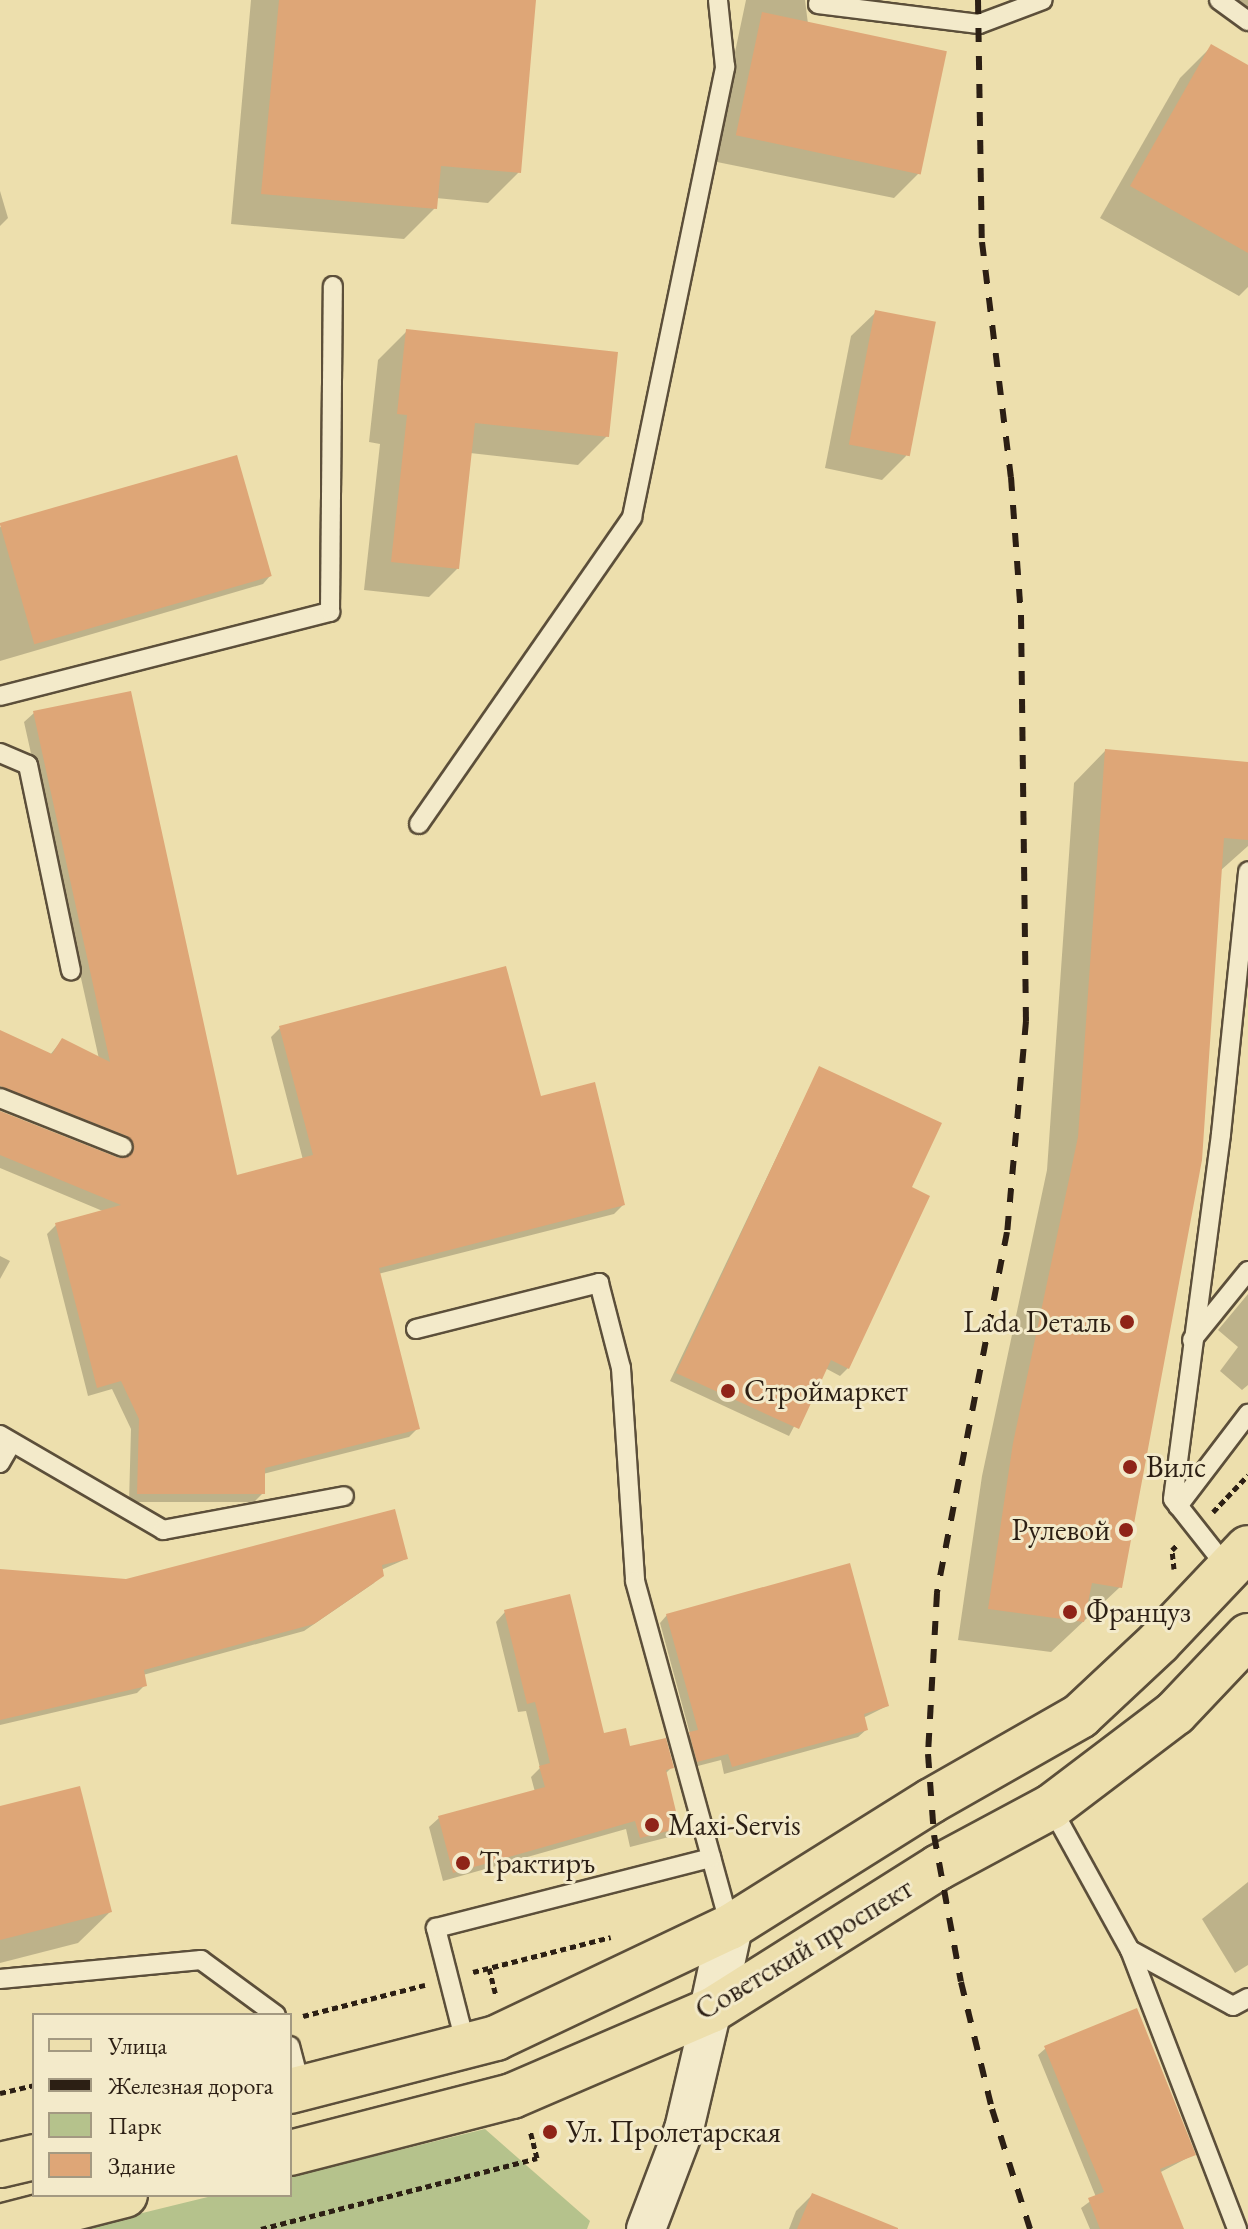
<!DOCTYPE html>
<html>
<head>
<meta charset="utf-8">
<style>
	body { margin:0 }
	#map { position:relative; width:1248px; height:2229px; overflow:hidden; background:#eddfad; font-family:"EB Garamond",serif }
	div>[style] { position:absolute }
	.green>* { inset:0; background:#b5c28c }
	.shadow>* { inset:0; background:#0003 }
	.building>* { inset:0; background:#dea677; transform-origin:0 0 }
	.path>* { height:5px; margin-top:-2.5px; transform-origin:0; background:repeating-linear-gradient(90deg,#2c1f14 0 6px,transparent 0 10px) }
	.roads { filter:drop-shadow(2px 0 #5c4f3a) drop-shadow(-2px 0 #5c4f3a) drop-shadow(0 2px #5c4f3a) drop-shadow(0 -2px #5c4f3a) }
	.lane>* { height:18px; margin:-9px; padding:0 9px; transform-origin:9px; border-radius:9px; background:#f3eaca }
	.street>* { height:38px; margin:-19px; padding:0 19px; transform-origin:19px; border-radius:19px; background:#f3eaca }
	.secondary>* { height:44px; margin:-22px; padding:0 22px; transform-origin:22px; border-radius:22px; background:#f3eaca }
	.primary>* { height:44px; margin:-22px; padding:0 22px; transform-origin:22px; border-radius:22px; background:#eddfad }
	.rail>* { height:6px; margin-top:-3px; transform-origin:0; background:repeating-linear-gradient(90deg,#2c1f14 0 14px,transparent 0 28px) }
	.dots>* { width:22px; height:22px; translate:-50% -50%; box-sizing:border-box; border:4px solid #f3eaca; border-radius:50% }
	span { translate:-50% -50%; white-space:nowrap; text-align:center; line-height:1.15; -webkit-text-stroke:6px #f3eaca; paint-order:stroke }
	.poi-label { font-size:30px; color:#2c1f14 }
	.right { translate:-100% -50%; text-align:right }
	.left { translate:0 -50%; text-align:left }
	.street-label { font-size:30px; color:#2c1f14 }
	.legend { position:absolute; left:32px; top:2013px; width:260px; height:184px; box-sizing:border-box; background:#f3eaca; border:2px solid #a39981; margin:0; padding:10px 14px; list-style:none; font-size:24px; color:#2c1f14 }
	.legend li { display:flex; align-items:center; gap:16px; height:40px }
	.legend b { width:40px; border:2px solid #a39981 }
</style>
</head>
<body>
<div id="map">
	<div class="green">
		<i style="clip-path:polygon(485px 2129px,590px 2221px,587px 2229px,77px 2229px,216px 2195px,290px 2195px,290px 2177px)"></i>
	</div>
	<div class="shadow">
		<i style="clip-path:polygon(251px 0,534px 0,519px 172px,488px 203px,436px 198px,435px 208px,404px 239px,231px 224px)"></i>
		<i style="clip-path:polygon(746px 0,805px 0,808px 24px,921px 171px,894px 198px,712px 161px)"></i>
		<i style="clip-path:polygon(1235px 0,1248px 0,1248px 13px)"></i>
		<i style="clip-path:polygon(1211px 47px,1248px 67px,1248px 287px,1239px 296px,1100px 218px,1180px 78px)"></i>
		<i style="clip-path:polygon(0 191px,8px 218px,0 226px)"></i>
		<i style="clip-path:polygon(876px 312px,906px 456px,882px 480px,825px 468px,851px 336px)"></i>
		<i style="clip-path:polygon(407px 331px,607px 436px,578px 465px,470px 453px,458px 568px,429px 597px,364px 590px,380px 444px,369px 442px,378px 360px)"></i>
		<i style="clip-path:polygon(0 527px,270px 576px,263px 584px,0 661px)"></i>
		<i style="clip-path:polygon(34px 713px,236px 1177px,303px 1160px,271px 1037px,280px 1028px,539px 1098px,623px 1205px,614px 1214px,378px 1274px,418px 1428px,409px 1437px,263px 1474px,263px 1493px,254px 1502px,129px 1502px,131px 1429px,112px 1389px,88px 1396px,47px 1234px,56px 1225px,105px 1212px,0 1168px,0 1113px,119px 1160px,123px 1157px,119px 1145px,0 1097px,0 1033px,50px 1055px,62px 1040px,99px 1059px,24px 722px)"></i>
		<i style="clip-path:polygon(1105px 751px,1248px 765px,1248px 846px,1220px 871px,1120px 1587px,1051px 1652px,958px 1640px,982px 1476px,1047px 1170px,1074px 783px)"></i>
		<i style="clip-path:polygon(819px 1068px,909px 1188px,848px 1368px,840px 1376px,825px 1368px,789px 1436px,670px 1381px)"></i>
		<i style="clip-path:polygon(0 1256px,10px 1261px,0 1279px)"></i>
		<i style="clip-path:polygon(1248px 1294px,1248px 1385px,1242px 1390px,1220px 1371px,1238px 1347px,1218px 1330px)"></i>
		<i style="clip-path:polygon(406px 1559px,381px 1570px,374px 1583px,304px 1631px,143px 1675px,145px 1685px,137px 1693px,0 1725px,0 1571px,126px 1581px)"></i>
		<i style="clip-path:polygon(505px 1612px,603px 1736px,672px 1767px,665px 1774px,678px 1827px,669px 1837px,630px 1847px,626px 1829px,443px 1881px,429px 1827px,439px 1818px,535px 1792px,531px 1777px,540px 1768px,526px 1711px,518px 1712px,496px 1622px)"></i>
		<i style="clip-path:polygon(667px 1615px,887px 1706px,863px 1718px,866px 1730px,858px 1737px,724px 1774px,721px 1760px,690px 1768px,682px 1742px,690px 1734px,660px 1623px)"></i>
		<i style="clip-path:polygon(0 1808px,110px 1912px,78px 1943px,0 1963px)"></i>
		<i style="clip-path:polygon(1248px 1882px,1248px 1965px,1235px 1973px,1202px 1919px)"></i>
		<i style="clip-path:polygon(1046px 2048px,1193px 2155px,1159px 2173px,1182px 2229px,1090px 2229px,1081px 2208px,1096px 2197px,1038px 2055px)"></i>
		<i style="clip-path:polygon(812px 2195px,886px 2229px,789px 2229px,796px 2211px)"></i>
	</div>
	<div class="building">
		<i style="clip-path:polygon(279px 0,536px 0,521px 173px,441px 166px,437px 209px,261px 194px)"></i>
		<i style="left:762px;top:12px;width:189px;height:126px;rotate:12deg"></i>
		<i style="clip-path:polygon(1211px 44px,1248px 65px,1248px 253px,1130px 186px)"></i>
		<i style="left:875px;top:310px;width:62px;height:137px;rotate:11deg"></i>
		<i style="clip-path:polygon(406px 329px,618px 352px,609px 437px,475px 423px,459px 569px,391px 562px,407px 415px,397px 414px)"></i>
		<i style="left:237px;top:455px;width:126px;height:247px;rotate:74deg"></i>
		<i style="clip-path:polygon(131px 691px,237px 1175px,313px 1155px,279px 1026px,506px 966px,541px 1096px,595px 1082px,625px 1205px,379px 1268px,420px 1429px,265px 1468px,265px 1494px,137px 1494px,139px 1419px,121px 1381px,97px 1388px,55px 1223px,121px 1205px,0 1155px,0 1111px,119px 1158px,134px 1151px,127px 1136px,0 1086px,0 1030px,52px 1054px,62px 1038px,110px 1062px,33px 711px)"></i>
		<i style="clip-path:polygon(1105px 749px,1248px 762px,1248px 840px,1224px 838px,1202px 1160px,1122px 1588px,1092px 1583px,1084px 1622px,988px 1609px,1013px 1443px,1078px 1137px)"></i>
		<i style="clip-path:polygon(819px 1066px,942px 1123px,912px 1187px,930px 1196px,849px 1369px,831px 1360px,799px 1429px,676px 1373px)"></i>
		<i style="clip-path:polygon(395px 1509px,408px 1559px,382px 1565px,384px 1576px,314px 1624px,144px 1670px,147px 1686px,0 1720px,0 1569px,126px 1579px)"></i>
		<i style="clip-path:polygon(850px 1563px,889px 1706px,864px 1714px,868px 1730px,732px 1767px,728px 1754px,697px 1762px,689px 1732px,698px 1730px,666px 1614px)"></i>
		<i style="clip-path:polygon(570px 1594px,604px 1733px,626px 1728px,630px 1746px,666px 1738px,674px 1768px,666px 1770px,680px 1828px,640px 1838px,635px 1821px,453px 1873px,438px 1816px,545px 1787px,539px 1766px,550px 1763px,535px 1702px,527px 1704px,504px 1610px)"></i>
		<i style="clip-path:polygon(80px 1786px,112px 1912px,0 1940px,0 1806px)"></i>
		<i style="clip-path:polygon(1137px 2008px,1196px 2155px,1160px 2169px,1184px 2229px,1100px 2229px,1088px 2198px,1104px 2192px,1044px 2046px)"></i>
		<i style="clip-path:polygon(812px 2193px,898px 2228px,898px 2229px,797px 2229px)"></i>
	</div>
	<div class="path">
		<i style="left:1213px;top:1512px;width:51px;rotate:-46.6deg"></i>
		<i style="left:1174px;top:1569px;width:19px;rotate:-96deg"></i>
		<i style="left:1172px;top:1550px;width:6px;rotate:-45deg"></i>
		<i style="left:489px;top:1968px;width:29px;rotate:76deg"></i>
		<i style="left:473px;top:1972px;width:142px;rotate:-14.2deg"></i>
		<i style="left:303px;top:2016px;width:126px;rotate:-14.3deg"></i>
		<i style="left:0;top:2093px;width:35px;rotate:-13deg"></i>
		<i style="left:261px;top:2229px;width:285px;rotate:-14.4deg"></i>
		<i style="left:537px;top:2158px;width:29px;rotate:-104deg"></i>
	</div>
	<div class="roads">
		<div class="lane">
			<i style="left:1219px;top:0;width:36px;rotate:36deg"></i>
			<i style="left:818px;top:4px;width:162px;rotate:7.1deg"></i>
			<i style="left:979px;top:24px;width:68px;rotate:-20.6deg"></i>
			<i style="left:0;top:696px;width:341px;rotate:-14.3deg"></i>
			<i style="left:330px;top:612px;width:326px;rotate:-89.5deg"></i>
			<i style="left:0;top:753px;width:30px;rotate:23deg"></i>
			<i style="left:28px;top:765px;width:210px;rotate:78.2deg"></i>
			<i style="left:419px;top:824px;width:374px;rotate:-55.2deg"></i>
			<i style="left:632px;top:517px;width:460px;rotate:-78.3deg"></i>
			<i style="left:725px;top:67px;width:67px;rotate:-96deg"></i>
			<i style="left:0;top:1098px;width:132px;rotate:21.7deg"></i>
			<i style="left:416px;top:1329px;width:189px;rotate:-14.1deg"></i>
			<i style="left:599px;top:1283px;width:88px;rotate:75.5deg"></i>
			<i style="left:621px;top:1368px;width:213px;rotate:86.2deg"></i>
			<i style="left:635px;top:1581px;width:359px;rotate:74.6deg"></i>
			<i style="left:1192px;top:1340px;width:89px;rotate:-50.9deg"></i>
			<i style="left:0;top:1435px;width:189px;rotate:30.2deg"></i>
			<i style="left:163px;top:1530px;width:184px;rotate:-10.6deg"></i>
			<i style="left:0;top:1463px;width:22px;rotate:-60deg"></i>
			<i style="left:1178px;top:1506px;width:116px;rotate:-52.7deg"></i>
			<i style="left:1229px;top:1570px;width:90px;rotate:-128.3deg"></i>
			<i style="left:1173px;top:1499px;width:368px;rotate:-82.5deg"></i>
			<i style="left:1221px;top:1134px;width:264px;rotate:-84.1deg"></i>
			<i style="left:1051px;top:1807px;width:163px;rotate:61.1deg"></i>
			<i style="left:1130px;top:1950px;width:117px;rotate:28.5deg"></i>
			<i style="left:1233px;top:2006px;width:17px;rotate:-28deg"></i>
			<i style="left:1130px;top:1950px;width:299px;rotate:69deg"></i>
			<i style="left:0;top:1979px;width:202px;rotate:-5.4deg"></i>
			<i style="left:201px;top:1960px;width:93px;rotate:36.3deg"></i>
			<i style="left:290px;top:2046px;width:43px;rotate:75.3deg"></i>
			<i style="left:466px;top:2046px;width:122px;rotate:-104.3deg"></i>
			<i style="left:436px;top:1928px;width:284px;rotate:-14.3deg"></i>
		</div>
		<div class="street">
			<i style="left:646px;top:2229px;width:107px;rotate:-69.2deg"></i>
			<i style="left:684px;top:2129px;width:122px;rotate:-76.8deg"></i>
		</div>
		<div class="secondary">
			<i style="left:712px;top:2010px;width:85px;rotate:-77.8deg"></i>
		</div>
		<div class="primary">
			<i style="left:290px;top:2091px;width:213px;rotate:-14.4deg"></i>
			<i style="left:496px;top:2038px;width:259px;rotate:-25.4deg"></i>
			<i style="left:730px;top:1927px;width:237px;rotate:-32.1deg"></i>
			<i style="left:931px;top:1801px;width:172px;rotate:-29.7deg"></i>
			<i style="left:1080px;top:1716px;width:108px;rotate:-43.1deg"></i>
			<i style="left:1159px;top:1642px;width:129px;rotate:-46.6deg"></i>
			<i style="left:290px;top:2153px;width:229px;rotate:-14.4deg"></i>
			<i style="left:512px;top:2096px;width:218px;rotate:-23.3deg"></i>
			<i style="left:712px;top:2010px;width:268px;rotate:-32.2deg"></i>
			<i style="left:939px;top:1867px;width:127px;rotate:-28.2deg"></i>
			<i style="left:1051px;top:1807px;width:156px;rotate:-37.2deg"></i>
			<i style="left:1175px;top:1713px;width:106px;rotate:-46.5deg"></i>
			<i style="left:0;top:2165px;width:35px;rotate:-13deg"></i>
			<i style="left:0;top:2227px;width:129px;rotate:-14.4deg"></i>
		</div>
	</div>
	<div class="rail">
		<i style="left:978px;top:0;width:242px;rotate:89.1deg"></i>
		<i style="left:982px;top:242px;width:237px;rotate:83deg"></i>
		<i style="left:1011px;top:477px;width:138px;rotate:85.9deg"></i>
		<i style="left:1021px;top:615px;width:406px;rotate:89.3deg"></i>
		<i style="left:1026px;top:1021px;width:212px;rotate:95.1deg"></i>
		<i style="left:1007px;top:1232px;width:368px;rotate:101deg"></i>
		<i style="left:937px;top:1593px;width:161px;rotate:93.2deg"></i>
		<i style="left:928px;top:1754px;width:81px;rotate:85.8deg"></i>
		<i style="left:934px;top:1835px;width:149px;rotate:79.6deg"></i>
		<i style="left:961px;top:1982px;width:131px;rotate:76.3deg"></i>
		<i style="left:992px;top:2109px;width:126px;rotate:72.4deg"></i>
	</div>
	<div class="dots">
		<i style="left:1127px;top:1322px;background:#8f2418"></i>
		<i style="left:728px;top:1391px;background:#8f2418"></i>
		<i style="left:1130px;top:1467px;background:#8f2418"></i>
		<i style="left:1126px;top:1530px;background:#8f2418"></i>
		<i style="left:1070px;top:1612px;background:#8f2418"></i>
		<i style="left:652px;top:1825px;background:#8f2418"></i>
		<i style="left:463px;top:1863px;background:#8f2418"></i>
		<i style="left:550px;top:2132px;background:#8f2418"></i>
	</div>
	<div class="poi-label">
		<span class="right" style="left:1111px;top:1322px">Lada Dеталь</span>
		<span class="left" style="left:744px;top:1391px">Строймаркет</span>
		<span class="left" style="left:1146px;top:1467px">Вилс</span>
		<span class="right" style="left:1110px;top:1530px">Рулевой</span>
		<span class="left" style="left:1086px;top:1612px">Француз</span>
		<span class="left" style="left:668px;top:1825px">Maxi-Servis</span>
		<span class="left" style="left:479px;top:1863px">Трактиръ</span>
		<span class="left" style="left:566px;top:2132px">Ул. Пролетарская</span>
	</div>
	<div class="street-label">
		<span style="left:804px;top:1949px;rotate:-31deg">Советский проспект</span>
	</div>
	<ul class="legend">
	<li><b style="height:10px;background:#eddfad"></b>Улица</li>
	<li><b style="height:10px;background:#2c1f14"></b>Железная дорога</li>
	<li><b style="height:22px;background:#b5c28c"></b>Парк</li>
	<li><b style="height:22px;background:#dea677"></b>Здание</li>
	</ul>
</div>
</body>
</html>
